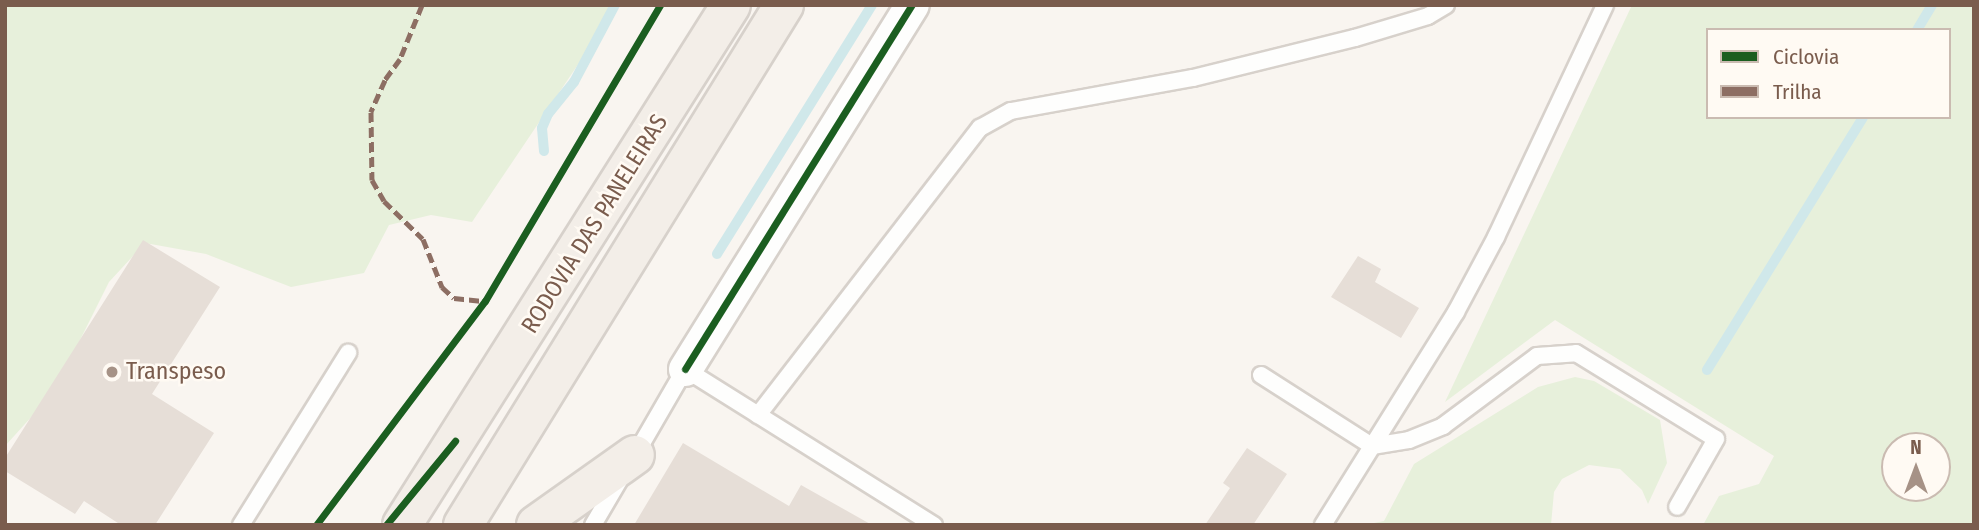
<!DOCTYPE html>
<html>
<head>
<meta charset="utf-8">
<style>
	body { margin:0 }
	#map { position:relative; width:1979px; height:530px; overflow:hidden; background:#f9f5f0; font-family:"Fira Sans Condensed",sans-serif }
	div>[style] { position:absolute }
	.green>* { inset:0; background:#e7f0db }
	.stream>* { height:10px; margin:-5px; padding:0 5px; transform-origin:5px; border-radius:5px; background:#d0e8ea }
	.building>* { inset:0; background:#e6ded7 }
	.roads { filter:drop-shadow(2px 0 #d7d1cb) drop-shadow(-2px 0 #d7d1cb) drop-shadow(0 2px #d7d1cb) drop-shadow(0 -2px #d7d1cb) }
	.service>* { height:16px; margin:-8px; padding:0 8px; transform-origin:8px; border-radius:8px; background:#fefefd }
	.minor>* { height:33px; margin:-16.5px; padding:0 16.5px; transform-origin:16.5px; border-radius:16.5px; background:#fefefd }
	.primary>* { height:38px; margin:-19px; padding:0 19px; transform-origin:19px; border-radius:19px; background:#f3eee8 }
	.quiet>* { height:5px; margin-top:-2.5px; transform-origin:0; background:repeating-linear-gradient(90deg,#8d6e63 0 10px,transparent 0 15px) }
	.cycleway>* { height:7px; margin:-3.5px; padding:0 3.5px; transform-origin:3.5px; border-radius:3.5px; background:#1b5e20 }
	.dots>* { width:19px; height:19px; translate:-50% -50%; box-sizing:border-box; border:4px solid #fffaf3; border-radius:50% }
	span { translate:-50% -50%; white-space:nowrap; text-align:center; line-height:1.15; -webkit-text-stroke:5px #fffaf3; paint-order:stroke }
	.street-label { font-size:24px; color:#7a5c4d }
	.poi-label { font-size:24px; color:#7a5c4d }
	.left { translate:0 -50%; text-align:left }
	.frame { position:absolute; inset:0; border:7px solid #7a5c4d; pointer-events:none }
	.legend { position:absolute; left:1706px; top:28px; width:245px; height:91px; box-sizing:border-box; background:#fffaf3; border:2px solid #cabbb1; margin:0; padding:9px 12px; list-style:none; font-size:21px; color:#7a5c4d }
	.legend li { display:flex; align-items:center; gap:14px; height:35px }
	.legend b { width:35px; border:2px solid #cabbb1 }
	.north { position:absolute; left:1881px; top:432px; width:70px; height:70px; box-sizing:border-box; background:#fffaf3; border:2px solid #cabbb1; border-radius:50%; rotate:0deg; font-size:19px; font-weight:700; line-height:28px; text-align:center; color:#7a5c4d }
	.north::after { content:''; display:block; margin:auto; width:24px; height:32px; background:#a69286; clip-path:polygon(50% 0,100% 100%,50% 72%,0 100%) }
</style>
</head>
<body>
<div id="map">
	<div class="green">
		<i style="clip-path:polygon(5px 5px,618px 5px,472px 222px,431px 215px,389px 225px,364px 273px,291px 287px,206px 254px,145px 243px,109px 282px,54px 392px,5px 446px)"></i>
		<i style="clip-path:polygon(evenodd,1632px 5px,1974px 5px,1974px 525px,1703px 525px,1719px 496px,1759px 484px,1774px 456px,1555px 320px,1445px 402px,1632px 5px,1708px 30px,1949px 30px,1949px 117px,1708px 117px,1708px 30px,1632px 5px,1895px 446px,1937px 446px,1937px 488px,1895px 488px,1895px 446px)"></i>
		<i style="clip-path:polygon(1575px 377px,1594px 381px,1660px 420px,1667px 463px,1648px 504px,1642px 490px,1620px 469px,1589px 465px,1562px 479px,1554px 492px,1551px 525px,1364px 525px,1384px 521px,1414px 464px,1538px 387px)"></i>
	</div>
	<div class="stream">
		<i style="left:1917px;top:30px;width:29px;rotate:-59deg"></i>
		<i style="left:544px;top:151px;width:23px;rotate:-95deg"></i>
		<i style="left:542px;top:128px;width:15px;rotate:-67deg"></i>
		<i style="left:548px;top:114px;width:41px;rotate:-50.9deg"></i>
		<i style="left:574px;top:82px;width:87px;rotate:-62deg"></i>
		<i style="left:717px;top:254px;width:293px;rotate:-58.1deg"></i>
		<i style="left:1707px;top:370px;width:297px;rotate:-58.3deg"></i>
	</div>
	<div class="building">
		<i style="clip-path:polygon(143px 240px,220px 287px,152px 394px,214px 433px,155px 525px,121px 525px,84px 501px,75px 514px,5px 471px,5px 458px)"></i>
		<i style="clip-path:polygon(1358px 256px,1381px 269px,1375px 282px,1419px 308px,1401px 338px,1331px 297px)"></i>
		<i style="clip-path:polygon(683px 443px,789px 506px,801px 485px,872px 525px,634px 525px)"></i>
		<i style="clip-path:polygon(1247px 448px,1287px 474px,1253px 525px,1205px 525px,1230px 488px,1223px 483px)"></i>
	</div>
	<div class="roads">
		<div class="service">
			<i style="left:1261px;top:375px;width:132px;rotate:32.6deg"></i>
			<i style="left:1372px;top:446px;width:37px;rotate:-9deg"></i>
			<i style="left:1409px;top:440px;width:37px;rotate:-22deg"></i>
			<i style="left:1443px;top:426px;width:117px;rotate:-36.7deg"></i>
			<i style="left:1537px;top:356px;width:39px;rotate:-4deg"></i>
			<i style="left:1576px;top:353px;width:164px;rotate:31.6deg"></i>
			<i style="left:1716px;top:439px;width:78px;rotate:119.8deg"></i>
			<i style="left:758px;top:415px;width:363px;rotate:-52.3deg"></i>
			<i style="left:980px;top:128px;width:35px;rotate:-29deg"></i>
			<i style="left:1011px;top:111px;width:185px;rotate:-10.3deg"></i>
			<i style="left:1193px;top:78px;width:167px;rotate:-13.9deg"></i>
			<i style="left:1355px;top:38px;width:76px;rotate:-16.8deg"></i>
			<i style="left:1428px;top:16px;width:21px;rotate:-31deg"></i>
			<i style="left:634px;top:457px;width:102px;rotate:-59.9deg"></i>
			<i style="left:685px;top:369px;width:294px;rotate:32.1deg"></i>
			<i style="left:241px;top:525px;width:203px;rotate:-58.1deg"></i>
			<i style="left:593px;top:525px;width:53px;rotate:-59.6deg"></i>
			<i style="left:1323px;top:525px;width:251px;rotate:-58deg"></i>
			<i style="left:1456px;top:312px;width:85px;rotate:-61.9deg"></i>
			<i style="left:1496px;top:237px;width:256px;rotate:-64.8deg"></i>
		</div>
		<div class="minor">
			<i style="left:685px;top:369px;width:429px;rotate:-58.1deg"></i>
		</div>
		<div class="primary">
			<i style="left:402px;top:525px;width:615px;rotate:-57.68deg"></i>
			<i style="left:463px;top:525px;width:611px;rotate:-58.31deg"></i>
			<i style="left:536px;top:525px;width:121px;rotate:-35.3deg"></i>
		</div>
	</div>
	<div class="quiet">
		<i style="left:422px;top:5px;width:58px;rotate:112.2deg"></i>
		<i style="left:400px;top:59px;width:26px;rotate:126deg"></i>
		<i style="left:385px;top:80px;width:35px;rotate:114deg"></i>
		<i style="left:371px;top:112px;width:68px;rotate:89.2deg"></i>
		<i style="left:372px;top:180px;width:24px;rotate:60deg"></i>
		<i style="left:384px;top:201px;width:54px;rotate:44.3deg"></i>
		<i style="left:423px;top:239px;width:52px;rotate:68.4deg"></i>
		<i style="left:442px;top:287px;width:16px;rotate:43deg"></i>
		<i style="left:454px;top:298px;width:31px;rotate:6deg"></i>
	</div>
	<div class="cycleway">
		<i style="left:685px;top:369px;width:429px;rotate:-58.1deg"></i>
		<i style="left:316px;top:525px;width:281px;rotate:-53deg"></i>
		<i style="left:485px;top:301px;width:344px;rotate:-59.4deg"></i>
		<i style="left:386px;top:525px;width:109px;rotate:-50.6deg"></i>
	</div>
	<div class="dots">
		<i style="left:112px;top:372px;background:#a69286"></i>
	</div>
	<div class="street-label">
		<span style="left:595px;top:224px;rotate:-58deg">RODOVIA DAS PANELEIRAS</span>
	</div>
	<div class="poi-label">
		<span class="left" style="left:126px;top:372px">Transpeso</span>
	</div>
	<div class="frame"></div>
	<ul class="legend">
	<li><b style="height:9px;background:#1b5e20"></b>Ciclovia</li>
	<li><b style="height:9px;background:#8d6e63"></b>Trilha</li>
	</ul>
	<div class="north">N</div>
</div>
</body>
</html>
